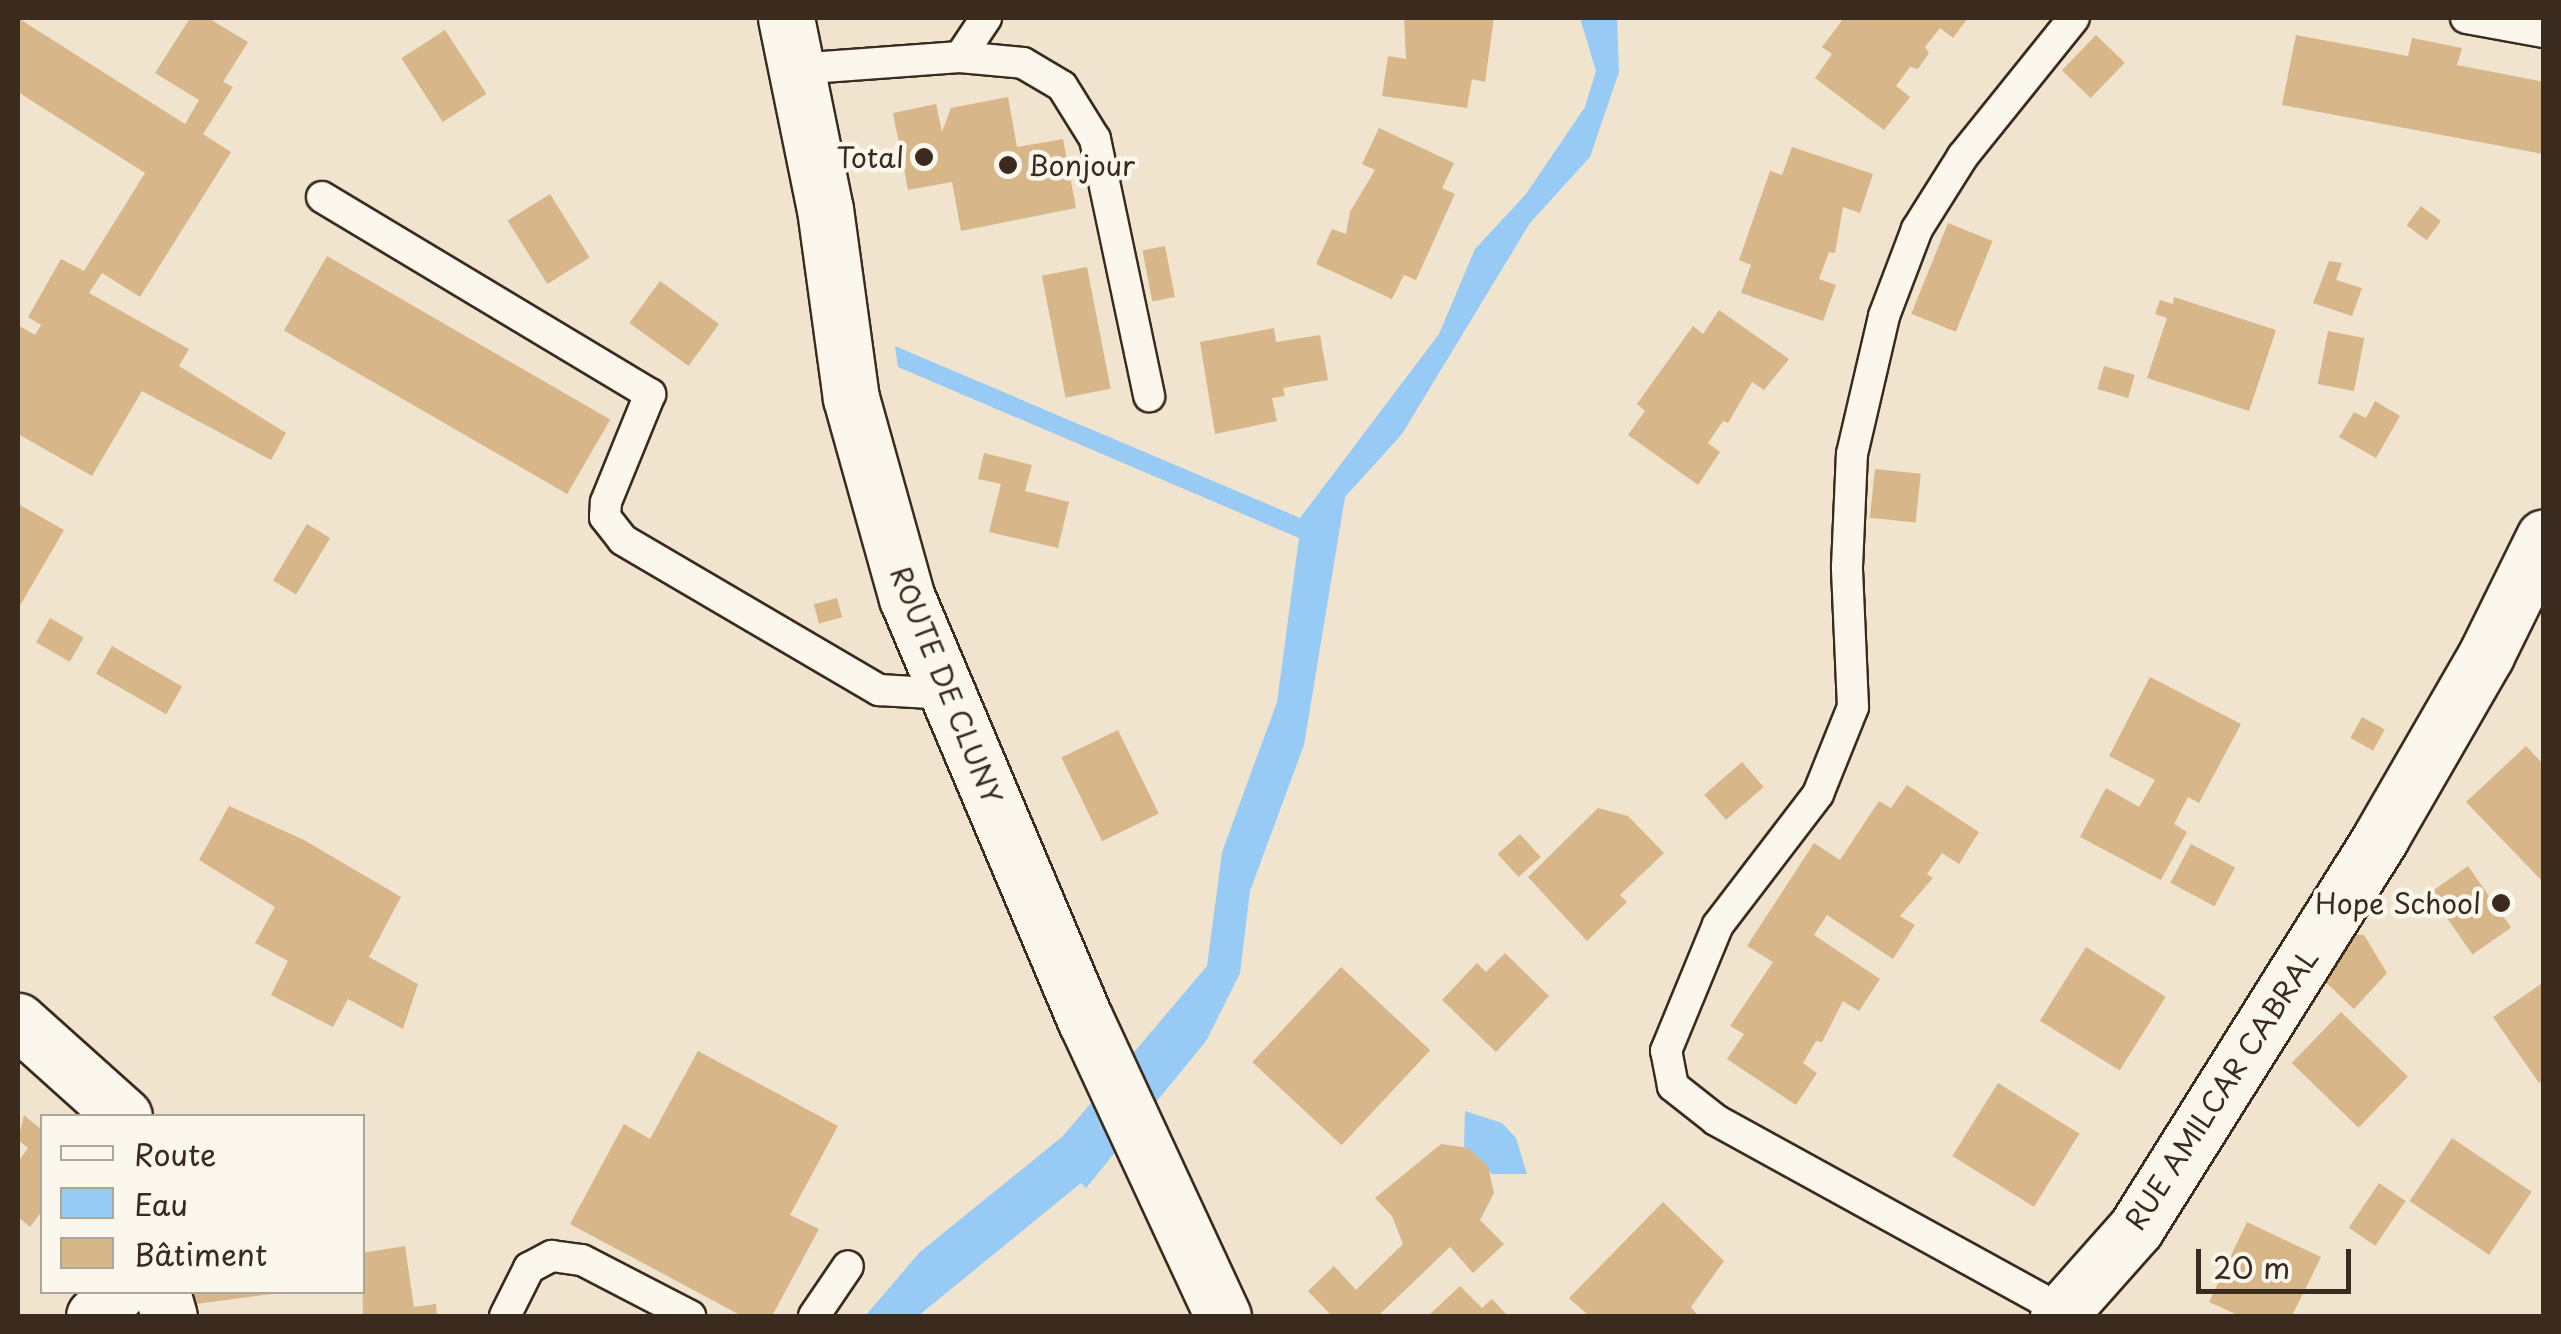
<!DOCTYPE html>
<html>
<head>
<meta charset="utf-8">
<style>
	body { margin:0 }
	#map { position:relative; width:2561px; height:1334px; overflow:hidden; background:#f0e4cf; font-family:"Playpen Sans",sans-serif }
	div>[style] { position:absolute }
	.water>* { inset:0; background:#97cbf5 }
	.building>* { inset:0; background:#d7b68a; transform-origin:0 0 }
	.roads { filter:drop-shadow(2px 0 #3b2a1e) drop-shadow(-2px 0 #3b2a1e) drop-shadow(0 2px #3b2a1e) drop-shadow(0 -2px #3b2a1e) }
	.service>* { height:30px; margin:-15px; padding:0 15px; transform-origin:15px; border-radius:15px; background:#fbf7ec }
	.minor>* { height:55px; margin:-27.5px; padding:0 27.5px; transform-origin:27.5px; border-radius:27.5px; background:#fbf7ec }
	.tertiary>* { height:55px; margin:-27.5px; padding:0 27.5px; transform-origin:27.5px; border-radius:27.5px; background:#fbf7ec }
	.secondary>* { height:55px; margin:-27.5px; padding:0 27.5px; transform-origin:27.5px; border-radius:27.5px; background:#fbf7ec }
	.dots>* { width:28px; height:28px; translate:-50% -50%; box-sizing:border-box; border:5px solid #fbf7ec; border-radius:50% }
	span { translate:-50% -50%; white-space:nowrap; text-align:center; line-height:1.15; -webkit-text-stroke:9px #fbf7ec; paint-order:stroke }
	.poi-label { font-size:28px; color:#3b2a1e }
	.right { translate:-100% -50%; text-align:right }
	.left { translate:0 -50%; text-align:left }
	.street-label { font-size:28px; color:#3b2a1e }
	.frame { position:absolute; inset:0; border:20px solid #3b2a1e; pointer-events:none }
	.legend { position:absolute; left:40px; top:1114px; width:325px; height:180px; box-sizing:border-box; background:#fbf7ec; border:2px solid #aea59a; margin:0; padding:12px 18px; list-style:none; font-size:30px; color:#3b2a1e }
	.legend li { display:flex; align-items:center; gap:20px; height:50px }
	.legend b { width:50px; border:2px solid #aea59a }
	.scale { position:absolute; left:2196px; top:1249px; width:155px; height:45px; box-sizing:border-box; border:5px solid #3b2a1e; border-top:0; padding-left:12px; font-size:30px; line-height:35px; white-space:nowrap; color:#3b2a1e; -webkit-text-stroke:8px #fbf7ec; paint-order:stroke }
</style>
</head>
<body>
<div id="map">
	<div class="water">
		<i style="clip-path:polygon(1580px 18px,1617px 18px,1619px 72px,1590px 157px,1530px 223px,1402px 434px,1345px 497px,1304px 745px,1250px 891px,1240px 973px,1206px 1041px,1086px 1188px,1081px 1183px,918px 1316px,865px 1316px,920px 1252px,1063px 1136px,1207px 966px,1222px 852px,1277px 702px,1299px 538px,898px 367px,895px 346px,1300px 518px,1439px 334px,1475px 249px,1526px 194px,1585px 107px,1596px 71px)"></i>
		<i style="clip-path:polygon(1465px 1111px,1502px 1123px,1516px 1138px,1527px 1174px,1492px 1174px,1464px 1146px)"></i>
	</div>
	<div class="building">
		<i style="clip-path:polygon(18px 18px,185px 124px,199px 100px,155px 73px,190px 18px,208px 18px,248px 42px,223px 82px,233px 87px,203px 134px,231px 152px,140px 297px,102px 273px,89px 293px,189px 349px,179px 366px,286px 433px,271px 460px,142px 391px,92px 476px,18px 434px,18px 325px,35px 335px,41px 325px,28px 317px,61px 259px,84px 271px,145px 173px,18px 92px)"></i>
		<i style="clip-path:polygon(1404px 18px,1494px 18px,1485px 82px,1472px 79px,1467px 108px,1382px 96px,1388px 56px,1406px 59px)"></i>
		<i style="clip-path:polygon(1844px 18px,1968px 18px,1953px 38px,1940px 28px,1925px 47px,1929px 53px,1918px 69px,1910px 67px,1896px 86px,1910px 97px,1884px 130px,1815px 78px,1832px 54px,1822px 47px)"></i>
		<i style="left:445px;top:30px;width:76px;height:52px;rotate:57deg"></i>
		<i style="left:2096px;top:35px;width:40px;height:49px;rotate:44deg"></i>
		<i style="clip-path:polygon(2296px 35px,2408px 56px,2412px 38px,2462px 48px,2457px 65px,2544px 82px,2544px 154px,2282px 105px)"></i>
		<i style="clip-path:polygon(1008px 97px,1017px 147px,1063px 139px,1076px 208px,961px 231px,952px 182px,908px 190px,893px 113px,936px 104px,942px 132px,951px 108px)"></i>
		<i style="clip-path:polygon(1379px 128px,1454px 163px,1442px 188px,1455px 194px,1416px 280px,1404px 275px,1392px 299px,1316px 264px,1332px 229px,1346px 234px,1350px 212px,1375px 170px,1362px 164px)"></i>
		<i style="clip-path:polygon(1792px 147px,1873px 174px,1860px 213px,1843px 207px,1835px 253px,1829px 252px,1819px 279px,1836px 285px,1823px 321px,1741px 293px,1751px 265px,1739px 260px,1770px 171px,1782px 175px)"></i>
		<i style="left:550px;top:194px;width:75px;height:50px;rotate:58deg"></i>
		<i style="left:2421px;top:206px;width:25px;height:24px;rotate:37deg"></i>
		<i style="left:1948px;top:223px;width:48px;height:98px;rotate:22deg"></i>
		<i style="left:1165px;top:246px;width:52px;height:23px;rotate:79deg"></i>
		<i style="left:327px;top:256px;width:327px;height:86px;rotate:30deg"></i>
		<i style="clip-path:polygon(2329px 261px,2342px 263px,2336px 280px,2362px 288px,2352px 316px,2313px 303px)"></i>
		<i style="left:1087px;top:267px;width:124px;height:46px;rotate:79deg"></i>
		<i style="left:660px;top:281px;width:73px;height:52px;rotate:36deg"></i>
		<i style="clip-path:polygon(2174px 297px,2276px 330px,2249px 411px,2147px 378px,2167px 318px,2155px 314px,2160px 300px,2173px 304px)"></i>
		<i style="clip-path:polygon(1719px 310px,1789px 359px,1764px 390px,1752px 382px,1728px 423px,1723px 421px,1708px 443px,1720px 452px,1698px 485px,1628px 435px,1645px 411px,1637px 404px,1693px 326px,1703px 334px)"></i>
		<i style="clip-path:polygon(1274px 328px,1276px 342px,1320px 335px,1328px 380px,1283px 388px,1285px 396px,1272px 398px,1277px 421px,1215px 434px,1200px 342px)"></i>
		<i style="left:2328px;top:331px;width:37px;height:54px;rotate:11deg"></i>
		<i style="left:2104px;top:366px;width:32px;height:24px;rotate:16deg"></i>
		<i style="clip-path:polygon(2375px 401px,2400px 416px,2376px 458px,2339px 437px,2354px 412px,2366px 418px)"></i>
		<i style="clip-path:polygon(984px 453px,1032px 465px,1025px 491px,1069px 502px,1058px 548px,989px 532px,1001px 484px,978px 479px)"></i>
		<i style="left:1875px;top:469px;width:46px;height:49px;rotate:6deg"></i>
		<i style="clip-path:polygon(18px 504px,64px 530px,18px 609px)"></i>
		<i style="left:307px;top:524px;width:27px;height:66px;rotate:31deg"></i>
		<i style="left:837px;top:598px;width:20px;height:24px;rotate:75deg"></i>
		<i style="left:50px;top:618px;width:39px;height:28px;rotate:30deg"></i>
		<i style="left:112px;top:646px;width:81px;height:32px;rotate:30deg"></i>
		<i style="clip-path:polygon(2150px 677px,2241px 724px,2199px 803px,2188px 797px,2174px 824px,2187px 832px,2161px 880px,2080px 837px,2106px 788px,2139px 807px,2155px 780px,2109px 756px)"></i>
		<i style="left:2362px;top:717px;width:26px;height:24px;rotate:29deg"></i>
		<i style="left:1118px;top:730px;width:93px;height:63px;rotate:64deg"></i>
		<i style="clip-path:polygon(2526px 746px,2544px 765px,2544px 883px,2466px 802px)"></i>
		<i style="left:1742px;top:762px;width:33px;height:50px;rotate:49deg"></i>
		<i style="clip-path:polygon(1907px 785px,1979px 832px,1959px 864px,1942px 853px,1927px 874px,1933px 878px,1900px 916px,1915px 925px,1893px 959px,1827px 915px,1814px 935px,1880px 979px,1859px 1011px,1843px 1001px,1822px 1042px,1816px 1041px,1803px 1063px,1817px 1073px,1796px 1105px,1727px 1059px,1744px 1034px,1730px 1026px,1773px 962px,1747px 946px,1814px 843px,1840px 860px,1879px 801px,1891px 808px)"></i>
		<i style="clip-path:polygon(229px 806px,304px 840px,401px 897px,369px 957px,418px 984px,403px 1029px,348px 999px,333px 1027px,271px 995px,288px 961px,255px 943px,275px 907px,199px 860px)"></i>
		<i style="clip-path:polygon(1598px 808px,1628px 816px,1664px 853px,1620px 895px,1627px 902px,1587px 941px,1528px 877px)"></i>
		<i style="left:1520px;top:834px;width:31px;height:30px;rotate:48deg"></i>
		<i style="left:2191px;top:844px;width:50px;height:44px;rotate:28deg"></i>
		<i style="left:2468px;top:866px;width:75px;height:47px;rotate:55deg"></i>
		<i style="clip-path:polygon(2343px 934px,2364px 935px,2387px 973px,2354px 1009px,2317px 974px)"></i>
		<i style="left:2086px;top:947px;width:94px;height:87px;rotate:32deg"></i>
		<i style="clip-path:polygon(1505px 953px,1549px 996px,1496px 1052px,1442px 1000px,1477px 963px,1486px 972px)"></i>
		<i style="left:1341px;top:967px;width:122px;height:130px;rotate:43deg"></i>
		<i style="clip-path:polygon(2544px 982px,2544px 1080px,2539px 1083px,2493px 1017px)"></i>
		<i style="left:2341px;top:1012px;width:93px;height:71px;rotate:44deg"></i>
		<i style="clip-path:polygon(698px 1051px,838px 1126px,790px 1215px,819px 1229px,772px 1316px,742px 1316px,570px 1224px,624px 1124px,650px 1139px)"></i>
		<i style="left:1998px;top:1083px;width:96px;height:86px;rotate:32deg"></i>
		<i style="clip-path:polygon(24px 1115px,42px 1130px,42px 1211px,30px 1227px,18px 1217px,18px 1162px,28px 1148px,18px 1140px)"></i>
		<i style="left:2452px;top:1138px;width:96px;height:76px;rotate:34deg"></i>
		<i style="clip-path:polygon(1441px 1144px,1468px 1148px,1488px 1166px,1494px 1193px,1480px 1220px,1504px 1244px,1473px 1273px,1450px 1247px,1378px 1316px,1332px 1316px,1308px 1291px,1334px 1266px,1356px 1290px,1403px 1244px,1392px 1216px,1375px 1198px)"></i>
		<i style="left:2379px;top:1183px;width:32px;height:54px;rotate:34deg"></i>
		<i style="clip-path:polygon(1663px 1202px,1724px 1261px,1691px 1307px,1698px 1316px,1589px 1316px,1569px 1298px)"></i>
		<i style="clip-path:polygon(2247px 1222px,2321px 1257px,2292px 1316px,2240px 1316px,2209px 1302px)"></i>
		<i style="clip-path:polygon(405px 1246px,414px 1307px,436px 1304px,437px 1316px,363px 1316px,362px 1253px)"></i>
		<i style="clip-path:polygon(1460px 1286px,1482px 1308px,1492px 1299px,1507px 1315px,1428px 1316px)"></i>
		<i style="clip-path:polygon(194px 1292px,272px 1292px,272px 1294px,196px 1304px)"></i>
	</div>
	<div class="roads">
		<div class="service">
			<i style="left:2466px;top:18px;width:79px;rotate:10.2deg"></i>
			<i style="left:960px;top:57px;width:63px;rotate:5.4deg"></i>
			<i style="left:1023px;top:63px;width:45px;rotate:30.5deg"></i>
			<i style="left:1062px;top:86px;width:62px;rotate:58.1deg"></i>
			<i style="left:1095px;top:139px;width:263px;rotate:78.1deg"></i>
			<i style="left:796px;top:69px;width:164px;rotate:-4.2deg"></i>
			<i style="left:960px;top:57px;width:47px;rotate:-56.3deg"></i>
			<i style="left:322px;top:197px;width:383px;rotate:31deg"></i>
			<i style="left:650px;top:394px;width:117px;rotate:112.2deg"></i>
			<i style="left:606px;top:502px;width:15px;rotate:94deg"></i>
			<i style="left:605px;top:517px;width:29px;rotate:52deg"></i>
			<i style="left:623px;top:540px;width:297px;rotate:30.4deg"></i>
			<i style="left:879px;top:690px;width:69px;rotate:3.3deg"></i>
			<i style="left:2063px;top:1311px;width:396px;rotate:-151.2deg"></i>
			<i style="left:1716px;top:1120px;width:55px;rotate:-141.7deg"></i>
			<i style="left:1673px;top:1086px;width:36px;rotate:-101deg"></i>
			<i style="left:1666px;top:1051px;width:136px;rotate:-67.6deg"></i>
			<i style="left:1718px;top:925px;width:165px;rotate:-52.6deg"></i>
			<i style="left:1818px;top:794px;width:94px;rotate:-68.1deg"></i>
			<i style="left:1853px;top:707px;width:140px;rotate:-92.5deg"></i>
			<i style="left:1847px;top:567px;width:113px;rotate:-87.5deg"></i>
			<i style="left:1852px;top:454px;width:142px;rotate:-76.9deg"></i>
			<i style="left:1884px;top:316px;width:93px;rotate:-69.2deg"></i>
			<i style="left:1917px;top:229px;width:86px;rotate:-57.8deg"></i>
			<i style="left:1963px;top:156px;width:177px;rotate:-51.2deg"></i>
			<i style="left:505px;top:1316px;width:54px;rotate:-63.4deg"></i>
			<i style="left:529px;top:1268px;width:26px;rotate:-28deg"></i>
			<i style="left:552px;top:1256px;width:30px;rotate:8deg"></i>
			<i style="left:582px;top:1260px;width:122px;rotate:27.4deg"></i>
			<i style="left:814px;top:1316px;width:60px;rotate:-55.8deg"></i>
		</div>
		<div class="minor">
			<i style="left:18px;top:1021px;width:142px;rotate:41.9deg"></i>
			<i style="left:162px;top:1292px;width:25px;rotate:74deg"></i>
			<i style="left:94px;top:1316px;width:34px;rotate:-45deg"></i>
		</div>
		<div class="tertiary">
			<i style="left:2058px;top:1316px;width:118px;rotate:-48.4deg"></i>
			<i style="left:2136px;top:1228px;width:461px;rotate:-57.9deg"></i>
			<i style="left:2381px;top:837px;width:210px;rotate:-60deg"></i>
			<i style="left:2486px;top:655px;width:131px;rotate:-63.8deg"></i>
		</div>
		<div class="secondary">
			<i style="left:786px;top:18px;width:195px;rotate:78.5deg"></i>
			<i style="left:825px;top:209px;width:191px;rotate:82.2deg"></i>
			<i style="left:851px;top:398px;width:208px;rotate:74.4deg"></i>
			<i style="left:907px;top:598px;width:459px;rotate:67.1deg"></i>
			<i style="left:1086px;top:1021px;width:325px;rotate:65.1deg"></i>
		</div>
	</div>
	<div class="dots">
		<i style="left:924px;top:157px;background:#3b2a1e"></i>
		<i style="left:1008px;top:165px;background:#3b2a1e"></i>
		<i style="left:2501px;top:903px;background:#3b2a1e"></i>
	</div>
	<div class="poi-label">
		<span class="right" style="left:904px;top:157px">Total</span>
		<span class="left" style="left:1028px;top:165px">Bonjour</span>
		<span class="right" style="left:2481px;top:903px">Hope School</span>
	</div>
	<div class="street-label">
		<span style="left:947px;top:685px;rotate:68deg">ROUTE DE CLUNY</span>
		<span style="left:2221px;top:1089px;rotate:-57deg">RUE AMILCAR CABRAL</span>
	</div>
	<div class="frame"></div>
	<ul class="legend">
	<li><b style="height:12px;background:#fbf7ec"></b>Route</li>
	<li><b style="height:28px;background:#97cbf5"></b>Eau</li>
	<li><b style="height:28px;background:#d7b68a"></b>Bâtiment</li>
	</ul>
	<div class="scale">20 m</div>
</div>
</body>
</html>
